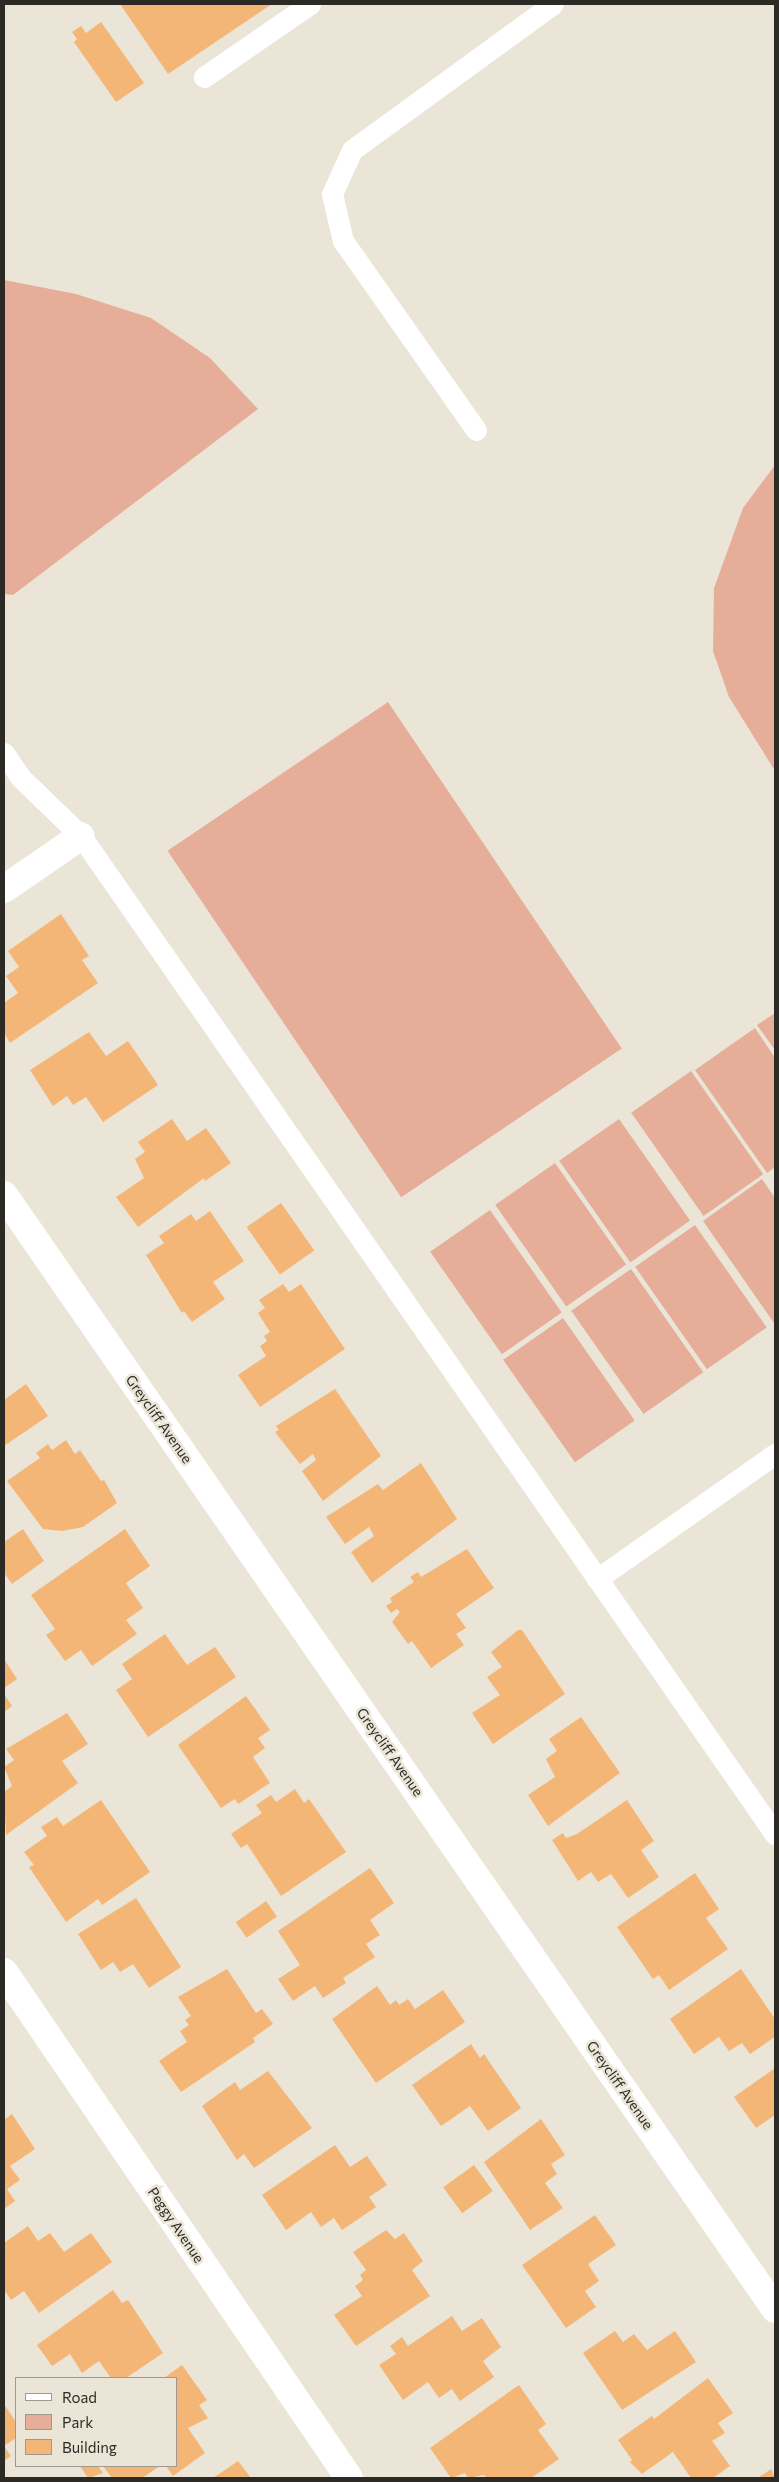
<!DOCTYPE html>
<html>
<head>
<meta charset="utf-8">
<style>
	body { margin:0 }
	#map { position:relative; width:779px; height:2482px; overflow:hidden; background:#eae5d7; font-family:Commissioner,sans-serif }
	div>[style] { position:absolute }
	.green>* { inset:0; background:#e6ae99; transform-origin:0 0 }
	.building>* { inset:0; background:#f4b677; transform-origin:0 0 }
	.lane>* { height:21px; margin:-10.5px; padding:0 10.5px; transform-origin:10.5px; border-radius:10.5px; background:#fff }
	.street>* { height:28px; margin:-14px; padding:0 14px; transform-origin:14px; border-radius:14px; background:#fff }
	span { translate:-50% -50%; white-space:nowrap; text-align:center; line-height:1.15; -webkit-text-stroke:5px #eae5d7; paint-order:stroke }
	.street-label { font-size:14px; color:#2c2a25 }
	.frame { position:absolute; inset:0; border:5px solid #2c2a25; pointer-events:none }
	.legend { position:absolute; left:15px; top:2377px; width:162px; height:90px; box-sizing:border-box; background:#eae5d7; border:1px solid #9e9a90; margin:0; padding:6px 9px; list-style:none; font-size:15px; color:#2c2a25 }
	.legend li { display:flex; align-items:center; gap:10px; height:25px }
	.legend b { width:25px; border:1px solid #9e9a90 }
</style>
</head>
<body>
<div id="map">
	<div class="green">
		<i style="clip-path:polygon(4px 280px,76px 294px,151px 318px,210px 358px,258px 409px,13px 595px,4px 594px)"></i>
		<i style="clip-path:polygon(775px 465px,775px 771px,729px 697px,713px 651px,714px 588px,743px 508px)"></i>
		<i style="left:388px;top:702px;width:418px;height:266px;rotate:56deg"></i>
		<i style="clip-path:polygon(775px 1013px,775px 1050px,757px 1025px)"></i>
		<i style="clip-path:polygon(755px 1028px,775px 1058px,775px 1167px,767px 1173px,695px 1070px)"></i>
		<i style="left:691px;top:1071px;width:126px;height:73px;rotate:55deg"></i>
		<i style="left:619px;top:1119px;width:124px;height:73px;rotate:55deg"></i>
		<i style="left:555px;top:1163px;width:124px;height:73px;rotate:55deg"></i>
		<i style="clip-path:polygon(762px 1179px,775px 1198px,774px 1323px,703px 1221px)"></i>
		<i style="left:490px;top:1210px;width:125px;height:73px;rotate:55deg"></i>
		<i style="left:695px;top:1225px;width:125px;height:73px;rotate:55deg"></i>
		<i style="left:631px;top:1269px;width:126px;height:73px;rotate:55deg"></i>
		<i style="left:563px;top:1318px;width:125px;height:73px;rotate:55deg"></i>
	</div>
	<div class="building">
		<i style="clip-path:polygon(120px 4px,272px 4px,168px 74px)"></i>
		<i style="clip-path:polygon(101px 22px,144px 83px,116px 102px,74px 42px,77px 39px,72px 32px,81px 26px,86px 33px)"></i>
		<i style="clip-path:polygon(61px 914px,89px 956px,82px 960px,98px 983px,10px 1043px,4px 1033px,4px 1003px,18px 993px,6px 976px,19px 967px,8px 951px)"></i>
		<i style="clip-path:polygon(89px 1032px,106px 1056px,128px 1041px,158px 1085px,103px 1122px,86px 1097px,73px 1105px,67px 1096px,53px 1106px,30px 1070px)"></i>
		<i style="clip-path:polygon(172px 1119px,187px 1141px,206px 1128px,231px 1163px,205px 1181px,204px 1178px,138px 1227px,116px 1197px,144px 1178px,135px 1159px,145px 1152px,138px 1142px)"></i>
		<i style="left:281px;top:1203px;width:58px;height:42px;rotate:55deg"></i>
		<i style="clip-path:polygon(210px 1211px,244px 1261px,213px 1282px,225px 1299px,192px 1322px,184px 1311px,182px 1313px,146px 1255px,164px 1243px,159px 1236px,191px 1214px,196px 1221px)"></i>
		<i style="clip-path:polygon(283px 1284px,289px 1292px,301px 1284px,345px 1349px,260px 1407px,238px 1375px,266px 1356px,260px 1346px,267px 1341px,264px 1336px,270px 1332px,258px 1313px,265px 1308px,259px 1300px)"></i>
		<i style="clip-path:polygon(26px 1384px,48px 1416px,4px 1446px,4px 1400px)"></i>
		<i style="clip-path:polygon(335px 1389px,381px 1456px,323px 1501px,302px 1471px,316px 1460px,313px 1454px,300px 1464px,275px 1432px,279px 1430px,276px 1426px)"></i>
		<i style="clip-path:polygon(66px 1440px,75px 1454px,80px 1450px,101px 1481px,104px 1480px,117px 1503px,83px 1527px,62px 1531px,43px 1529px,7px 1481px,40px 1458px,36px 1453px,48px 1444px,52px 1450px)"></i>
		<i style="clip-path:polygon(421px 1463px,457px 1519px,372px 1583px,351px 1552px,374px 1536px,369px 1527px,345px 1544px,326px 1517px,378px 1484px,383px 1490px)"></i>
		<i style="clip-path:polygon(23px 1529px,44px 1561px,12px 1584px,4px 1573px,4px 1542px)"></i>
		<i style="clip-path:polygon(125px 1529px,150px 1566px,126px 1583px,143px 1608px,126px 1620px,137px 1634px,92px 1666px,81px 1650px,65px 1661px,46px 1635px,55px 1629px,31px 1595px)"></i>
		<i style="clip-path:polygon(467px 1549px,494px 1588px,456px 1614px,466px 1628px,456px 1634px,464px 1645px,431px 1668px,412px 1641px,408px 1644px,392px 1622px,400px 1612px,397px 1609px,391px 1613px,386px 1606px,392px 1602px,390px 1598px,414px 1582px,410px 1577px,418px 1572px,421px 1577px)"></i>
		<i style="clip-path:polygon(518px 1630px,522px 1630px,565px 1694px,493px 1744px,472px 1713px,500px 1695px,487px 1677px,502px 1667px,491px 1652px)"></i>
		<i style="clip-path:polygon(165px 1634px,187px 1665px,215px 1647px,236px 1677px,148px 1737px,116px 1690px,132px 1679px,122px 1664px)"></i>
		<i style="clip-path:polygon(4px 1659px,17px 1679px,4px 1688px)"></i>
		<i style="clip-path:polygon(4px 1694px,12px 1706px,4px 1712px)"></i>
		<i style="clip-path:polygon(246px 1696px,270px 1730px,258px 1738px,265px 1748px,253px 1757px,270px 1783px,238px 1804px,235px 1799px,221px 1808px,178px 1745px)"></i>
		<i style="clip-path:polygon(67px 1713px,88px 1744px,62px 1761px,78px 1783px,6px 1835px,4px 1792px,12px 1786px,4px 1767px,14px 1760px,6px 1749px)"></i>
		<i style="clip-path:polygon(581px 1717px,620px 1773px,548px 1826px,528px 1795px,555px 1777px,546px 1759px,557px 1751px,549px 1739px)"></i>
		<i style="clip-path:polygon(295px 1789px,304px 1803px,309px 1799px,346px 1852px,281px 1896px,247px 1844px,241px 1848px,231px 1834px,262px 1813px,256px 1805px,271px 1795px,276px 1802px)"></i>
		<i style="clip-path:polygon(101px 1800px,150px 1872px,102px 1905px,98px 1899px,66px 1922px,29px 1867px,34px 1865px,24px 1852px,47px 1836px,41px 1827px,57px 1817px,63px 1826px)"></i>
		<i style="clip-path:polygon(627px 1800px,654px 1841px,641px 1850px,659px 1877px,628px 1898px,611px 1874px,598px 1882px,591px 1872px,578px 1881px,552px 1840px,563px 1833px,566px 1838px,577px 1834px)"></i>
		<i style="clip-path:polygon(370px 1868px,394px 1903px,370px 1920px,380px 1935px,366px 1944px,375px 1957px,343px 1978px,346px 1983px,323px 1998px,315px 1986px,293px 2001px,278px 1979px,300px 1965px,278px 1931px)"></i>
		<i style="clip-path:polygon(695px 1873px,719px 1909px,706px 1918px,728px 1949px,669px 1990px,659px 1975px,653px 1979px,617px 1927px)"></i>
		<i style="clip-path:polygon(136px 1898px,181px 1967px,149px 1988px,133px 1964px,120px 1972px,113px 1962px,101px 1970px,78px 1934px)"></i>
		<i style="left:266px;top:1901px;width:19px;height:37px;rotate:55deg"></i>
		<i style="clip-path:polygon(227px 1969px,256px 2013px,262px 2009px,273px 2024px,253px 2038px,255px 2042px,181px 2092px,159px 2061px,187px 2042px,180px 2031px,189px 2025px,185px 2020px,191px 2016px,178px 1997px)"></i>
		<i style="clip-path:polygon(741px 1969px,775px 2019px,775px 2037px,750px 2054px,742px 2043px,729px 2051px,719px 2037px,694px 2054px,670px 2019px)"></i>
		<i style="clip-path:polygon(377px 1986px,390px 2005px,396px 2000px,399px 2005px,408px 1999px,415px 2009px,443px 1990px,465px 2022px,376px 2083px,332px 2019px)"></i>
		<i style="clip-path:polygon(471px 2044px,480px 2058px,484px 2054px,521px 2108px,488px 2131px,470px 2106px,441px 2126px,412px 2085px)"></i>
		<i style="clip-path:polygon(775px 2068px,775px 2115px,756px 2128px,734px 2097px)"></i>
		<i style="clip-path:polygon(268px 2071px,312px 2128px,254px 2168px,244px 2154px,237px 2160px,202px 2106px,235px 2082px,240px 2090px)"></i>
		<i style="clip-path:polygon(12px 2114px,35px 2149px,10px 2166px,20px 2180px,7px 2189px,15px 2201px,4px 2209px,4px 2120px)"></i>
		<i style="clip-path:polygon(541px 2119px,565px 2155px,551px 2164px,557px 2174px,545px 2183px,563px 2208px,530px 2230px,484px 2162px)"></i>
		<i style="clip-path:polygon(335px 2145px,350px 2167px,367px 2156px,387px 2185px,369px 2197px,376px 2207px,342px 2230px,334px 2218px,321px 2227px,311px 2212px,286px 2230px,262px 2195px)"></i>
		<i style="left:474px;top:2165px;width:32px;height:38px;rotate:54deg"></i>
		<i style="clip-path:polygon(595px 2215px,616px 2245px,588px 2264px,599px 2281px,585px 2291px,596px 2307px,566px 2328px,522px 2265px)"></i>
		<i style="clip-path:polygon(28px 2226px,38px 2241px,50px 2233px,64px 2252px,91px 2233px,112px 2262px,39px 2313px,24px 2291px,11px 2300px,4px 2290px,4px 2243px)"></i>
		<i style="clip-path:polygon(386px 2230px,395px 2239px,404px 2233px,423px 2261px,412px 2270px,430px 2296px,356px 2346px,334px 2315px,362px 2296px,355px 2286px,363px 2280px,360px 2275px,366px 2270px,353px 2252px)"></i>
		<i style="clip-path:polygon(113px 2290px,122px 2303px,128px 2300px,163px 2353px,126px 2378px,111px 2378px,99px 2361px,82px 2373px,70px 2354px,52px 2366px,37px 2345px)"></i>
		<i style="clip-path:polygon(452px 2316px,462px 2331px,482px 2318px,501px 2347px,483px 2361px,494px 2377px,460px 2401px,452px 2389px,439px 2398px,428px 2382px,403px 2400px,379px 2365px,396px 2354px,390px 2346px,402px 2337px,408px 2346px)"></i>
		<i style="clip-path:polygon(615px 2331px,623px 2342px,634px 2334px,647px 2350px,675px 2331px,696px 2362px,622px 2410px,583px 2353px)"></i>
		<i style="clip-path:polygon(182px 2365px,207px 2400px,199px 2405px,208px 2418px,188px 2428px,205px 2453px,173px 2476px,166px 2466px,176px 2466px,176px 2378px,164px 2378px)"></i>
		<i style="clip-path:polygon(708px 2378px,733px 2413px,718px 2423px,725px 2433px,712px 2441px,730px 2466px,713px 2478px,691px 2478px,673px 2452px,642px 2474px,630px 2462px,632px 2460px,618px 2440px,652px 2416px,654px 2419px)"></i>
		<i style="clip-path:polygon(519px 2385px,546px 2424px,538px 2430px,559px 2459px,531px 2478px,487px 2478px,484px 2475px,468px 2478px,465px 2473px,451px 2478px,430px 2448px)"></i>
		<i style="clip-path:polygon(4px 2404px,16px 2422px,16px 2438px,4px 2446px,11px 2456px,4px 2461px)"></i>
		<i style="clip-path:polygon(238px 2461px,251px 2478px,213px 2478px)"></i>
		<i style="clip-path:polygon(80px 2466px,98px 2466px,103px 2473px,88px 2478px)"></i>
		<i style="clip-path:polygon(103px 2466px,160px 2466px,142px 2478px,112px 2478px)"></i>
		<i style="clip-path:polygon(771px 2469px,775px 2478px,758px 2478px)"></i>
	</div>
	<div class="lane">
		<i style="left:204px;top:77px;width:129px;rotate:-34.6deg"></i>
		<i style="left:476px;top:430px;width:231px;rotate:-125.1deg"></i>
		<i style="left:343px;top:241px;width:48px;rotate:-103.2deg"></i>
		<i style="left:332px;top:194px;width:48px;rotate:-65.6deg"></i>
		<i style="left:352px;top:150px;width:248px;rotate:-36deg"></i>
		<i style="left:4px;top:753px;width:30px;rotate:56deg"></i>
		<i style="left:21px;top:778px;width:83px;rotate:44deg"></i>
		<i style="left:81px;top:836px;width:1216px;rotate:55.19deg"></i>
		<i style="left:597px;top:1579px;width:218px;rotate:-35.1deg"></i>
	</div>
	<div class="street">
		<i style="left:4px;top:889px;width:93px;rotate:-34.5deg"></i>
		<i style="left:4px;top:1195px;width:1355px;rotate:55.31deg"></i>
		<i style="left:4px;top:1972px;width:612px;rotate:55.71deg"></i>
	</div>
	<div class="street-label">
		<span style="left:159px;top:1419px;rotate:55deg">Greycliff Avenue</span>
		<span style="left:390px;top:1752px;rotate:55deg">Greycliff Avenue</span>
		<span style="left:620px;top:2085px;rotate:55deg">Greycliff Avenue</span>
		<span style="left:176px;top:2225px;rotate:56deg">Peggy Avenue</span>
	</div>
	<div class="frame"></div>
	<ul class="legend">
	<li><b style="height:6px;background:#fff"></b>Road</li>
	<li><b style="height:14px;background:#e6ae99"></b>Park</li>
	<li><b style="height:14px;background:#f4b677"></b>Building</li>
	</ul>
</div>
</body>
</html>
